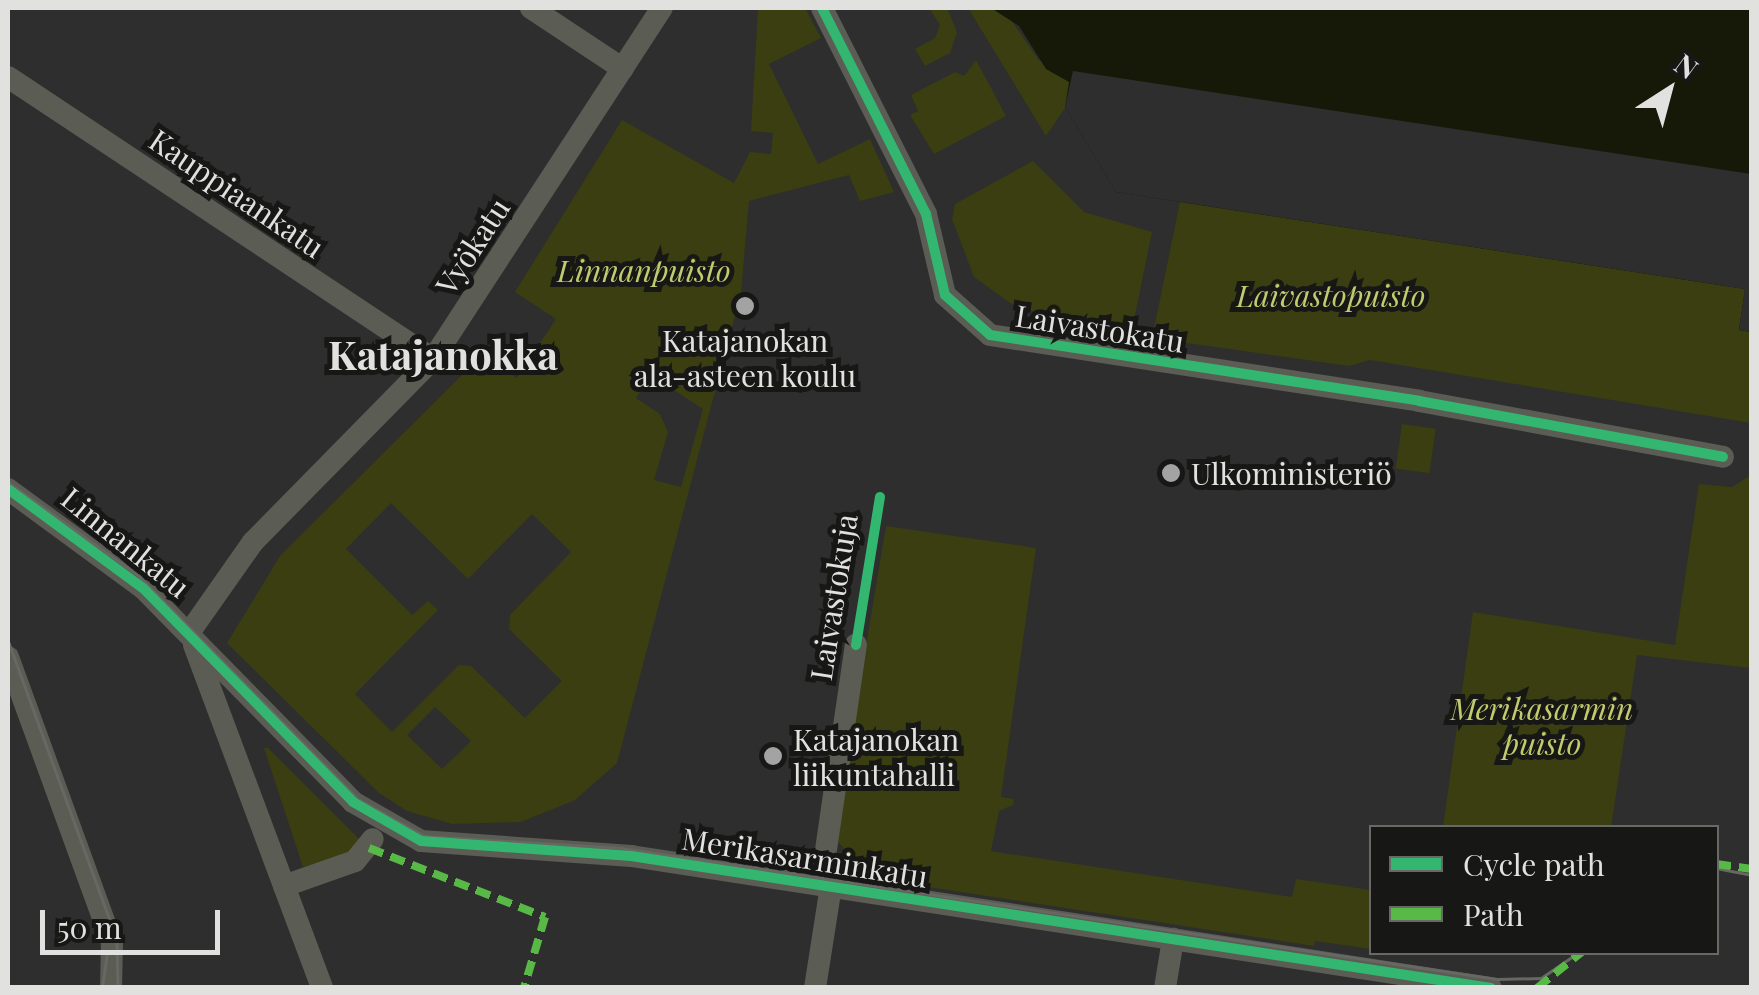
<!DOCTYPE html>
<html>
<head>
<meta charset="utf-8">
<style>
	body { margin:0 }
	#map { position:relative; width:1759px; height:995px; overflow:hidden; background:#2e2e2e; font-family:"Playfair Display",serif }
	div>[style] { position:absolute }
	.green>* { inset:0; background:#3a3e10; transform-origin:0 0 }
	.water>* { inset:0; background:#171908 }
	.pier>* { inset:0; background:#2e2e2e }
	.street>* { height:22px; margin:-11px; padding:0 11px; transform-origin:11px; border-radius:11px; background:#5b5c54 }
	.tram>* { height:2.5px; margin:-1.25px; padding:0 1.25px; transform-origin:1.25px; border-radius:1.25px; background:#676763 }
	.quiet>* { height:8px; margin-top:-4px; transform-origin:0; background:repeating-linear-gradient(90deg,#58b947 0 15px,transparent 0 23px) }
	.cycleway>* { height:10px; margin:-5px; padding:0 5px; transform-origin:5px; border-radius:5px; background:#33b770 }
	.dots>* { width:28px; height:28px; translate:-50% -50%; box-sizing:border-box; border:5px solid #171716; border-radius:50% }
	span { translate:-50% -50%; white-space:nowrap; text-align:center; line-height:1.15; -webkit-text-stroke:10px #171716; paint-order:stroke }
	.street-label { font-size:30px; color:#e1e2e0 }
	.park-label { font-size:30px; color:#c2cb6d; font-style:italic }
	.poi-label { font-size:30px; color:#e1e2e0 }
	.left { translate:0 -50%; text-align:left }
	.district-label { font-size:40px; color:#e1e2e0; font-weight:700 }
	.frame { position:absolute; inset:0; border:10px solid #e1e2e0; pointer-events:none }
	.legend { position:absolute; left:1369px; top:825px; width:350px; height:130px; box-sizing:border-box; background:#171716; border:2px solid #686867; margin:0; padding:12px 18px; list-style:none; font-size:30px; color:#e1e2e0 }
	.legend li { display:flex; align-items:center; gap:20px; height:50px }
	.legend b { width:50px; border:2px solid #686867 }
	.north { position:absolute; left:1619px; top:40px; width:100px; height:100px; -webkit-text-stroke:8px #171716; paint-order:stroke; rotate:36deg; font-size:28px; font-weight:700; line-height:40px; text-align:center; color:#e1e2e0 }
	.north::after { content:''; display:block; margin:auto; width:35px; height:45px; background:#e1e2e0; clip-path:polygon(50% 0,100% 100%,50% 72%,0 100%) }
	.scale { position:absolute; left:40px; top:910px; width:180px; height:45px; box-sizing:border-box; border:5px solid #e1e2e0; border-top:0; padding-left:12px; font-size:30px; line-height:35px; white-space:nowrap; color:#e1e2e0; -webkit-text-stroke:8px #171716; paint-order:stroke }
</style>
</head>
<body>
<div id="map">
	<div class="green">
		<i style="clip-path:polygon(evenodd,758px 8px,805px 8px,821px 38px,769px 64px,818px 164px,870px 139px,894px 192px,860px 201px,849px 175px,749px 201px,741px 293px,617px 763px,575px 800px,521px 822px,452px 824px,407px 811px,379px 793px,227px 643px,280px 556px,466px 371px,476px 352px,517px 378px,556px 319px,515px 292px,622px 120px,734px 183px,750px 152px,771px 154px,773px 133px,751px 131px,758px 8px,651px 375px,703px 409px,681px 487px,654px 480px,668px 432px,660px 414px,636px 398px,651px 375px,758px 8px,391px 503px,468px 579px,532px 514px,571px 552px,510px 615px,509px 629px,562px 681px,525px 718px,471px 666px,459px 665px,392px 732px,355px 694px,438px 610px,428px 601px,412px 615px,346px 549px,391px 503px,758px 8px,435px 707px,471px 741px,442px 769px,407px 735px,435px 707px)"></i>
		<i style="clip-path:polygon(929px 8px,947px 8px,957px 32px,950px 53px,925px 66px,915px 49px,935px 38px,940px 25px)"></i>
		<i style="clip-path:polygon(968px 8px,991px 8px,1011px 20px,1038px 59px,1070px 82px,1065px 108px,1046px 136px)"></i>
		<i style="clip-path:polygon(976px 60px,1006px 116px,934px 154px,910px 115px,918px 111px,911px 95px,955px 72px,964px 76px)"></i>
		<i style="clip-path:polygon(1033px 161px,1084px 212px,1152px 232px,1132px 330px,1078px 326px,1013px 305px,974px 277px,952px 219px,955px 204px)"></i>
		<i style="clip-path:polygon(1180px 202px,1746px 289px,1739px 329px,1751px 332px,1751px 423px,1370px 360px,1349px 366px,1152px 338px)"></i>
		<i style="left:1402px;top:424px;width:34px;height:45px;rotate:8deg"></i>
		<i style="clip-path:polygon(1751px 475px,1751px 668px,1637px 655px,1611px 827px,1443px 827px,1473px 612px,1675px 645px,1699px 484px,1732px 487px)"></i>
		<i style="clip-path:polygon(886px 526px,1036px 548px,1001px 797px,1014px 799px,1013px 805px,999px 811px,991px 851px,1292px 897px,1296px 879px,1371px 890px,1371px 949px,1315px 941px,1314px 946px,869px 878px,834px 837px)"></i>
		<i style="clip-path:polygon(264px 748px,268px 748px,364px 844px,347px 856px,303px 867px)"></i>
	</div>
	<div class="water">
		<i style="clip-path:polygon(991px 8px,1751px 8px,1751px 332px,1739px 330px,1745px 289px,1116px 192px,1065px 107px,1069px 82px,1046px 69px,1019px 26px)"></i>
	</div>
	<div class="pier">
		<i style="clip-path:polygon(1073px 71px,1751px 174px,1751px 332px,1739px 330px,1745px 289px,1116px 192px,1065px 107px)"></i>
	</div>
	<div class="street">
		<i style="left:531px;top:8px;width:110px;rotate:33.5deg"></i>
		<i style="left:822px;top:8px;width:231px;rotate:63.2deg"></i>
		<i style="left:926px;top:214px;width:83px;rotate:76.8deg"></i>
		<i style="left:945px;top:295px;width:60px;rotate:41.6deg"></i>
		<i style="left:990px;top:335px;width:434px;rotate:8.7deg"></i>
		<i style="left:1419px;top:401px;width:309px;rotate:10.4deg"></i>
		<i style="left:8px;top:77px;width:510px;rotate:33.57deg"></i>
		<i style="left:8px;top:489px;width:167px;rotate:36.3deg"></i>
		<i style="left:143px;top:588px;width:300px;rotate:45.5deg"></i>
		<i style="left:353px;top:802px;width:78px;rotate:29.8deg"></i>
		<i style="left:421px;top:841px;width:211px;rotate:4.1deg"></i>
		<i style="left:631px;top:856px;width:870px;rotate:8.73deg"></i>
		<i style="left:189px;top:633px;width:111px;rotate:-54.9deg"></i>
		<i style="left:253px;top:542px;width:257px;rotate:-45.5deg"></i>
		<i style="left:433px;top:359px;width:419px;rotate:-56.9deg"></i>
		<i style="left:194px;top:645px;width:366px;rotate:69.5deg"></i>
		<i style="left:8px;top:657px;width:303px;rotate:70deg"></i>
		<i style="left:112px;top:942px;width:46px;rotate:91.2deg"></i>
		<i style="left:821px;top:884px;width:242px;rotate:-81.7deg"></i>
		<i style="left:284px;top:886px;width:75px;rotate:-19.4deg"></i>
		<i style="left:355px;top:861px;width:28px;rotate:-51deg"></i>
		<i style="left:815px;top:988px;width:103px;rotate:-81.1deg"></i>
		<i style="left:1165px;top:988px;width:50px;rotate:-80.7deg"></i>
	</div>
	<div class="tram">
		<i style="left:8px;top:482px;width:160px;rotate:35.6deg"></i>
		<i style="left:138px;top:575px;width:314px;rotate:45.5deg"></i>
		<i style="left:358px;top:799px;width:76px;rotate:29.3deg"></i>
		<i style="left:424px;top:836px;width:197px;rotate:3.5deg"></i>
		<i style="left:621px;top:848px;width:887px;rotate:8.5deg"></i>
		<i style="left:1498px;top:979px;width:43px;rotate:-1.3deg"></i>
		<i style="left:1541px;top:978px;width:46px;rotate:-34.4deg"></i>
		<i style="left:8px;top:640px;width:318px;rotate:70deg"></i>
		<i style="left:117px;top:939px;width:49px;rotate:88.8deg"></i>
		<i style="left:1716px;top:868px;width:37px;rotate:11deg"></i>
		<i style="left:102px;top:988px;width:37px;rotate:-82deg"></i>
	</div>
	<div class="quiet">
		<i style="left:369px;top:848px;width:189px;rotate:21.4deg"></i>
		<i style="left:545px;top:917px;width:74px;rotate:106.5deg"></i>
		<i style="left:1716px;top:864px;width:36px;rotate:8deg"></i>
		<i style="left:1537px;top:988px;width:58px;rotate:-38.7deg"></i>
	</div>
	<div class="cycleway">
		<i style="left:822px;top:8px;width:231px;rotate:63.2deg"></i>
		<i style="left:926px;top:214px;width:83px;rotate:76.8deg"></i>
		<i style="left:945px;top:295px;width:60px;rotate:41.6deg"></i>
		<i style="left:990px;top:335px;width:434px;rotate:8.7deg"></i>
		<i style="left:1419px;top:401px;width:309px;rotate:10.4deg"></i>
		<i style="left:8px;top:489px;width:167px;rotate:36.3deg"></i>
		<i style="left:143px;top:588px;width:300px;rotate:45.5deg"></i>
		<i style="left:353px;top:802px;width:78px;rotate:29.8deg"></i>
		<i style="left:421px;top:841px;width:211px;rotate:4.1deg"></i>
		<i style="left:631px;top:856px;width:870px;rotate:8.73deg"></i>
		<i style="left:856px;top:645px;width:150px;rotate:-80.8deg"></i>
	</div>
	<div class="dots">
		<i style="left:745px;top:306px;background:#a2a3a2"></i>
		<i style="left:1171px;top:473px;background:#a2a3a2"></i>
		<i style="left:773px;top:756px;background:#a2a3a2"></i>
	</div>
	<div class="street-label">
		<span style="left:237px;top:193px;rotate:34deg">Kauppiaankatu</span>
		<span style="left:472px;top:246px;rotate:-57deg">Vyökatu</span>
		<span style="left:1100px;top:328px;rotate:9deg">Laivastokatu</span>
		<span style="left:126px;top:542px;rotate:39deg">Linnankatu</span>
		<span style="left:833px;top:597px;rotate:-81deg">Laivastokuja</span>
		<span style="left:805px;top:857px;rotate:9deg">Merikasarminkatu</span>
	</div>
	<div class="park-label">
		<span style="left:644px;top:270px">Linnanpuisto</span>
		<span style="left:1331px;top:295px">Laivastopuisto</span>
		<span style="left:1542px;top:725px">Merikasarmin<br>puisto</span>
	</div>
	<div class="poi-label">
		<span style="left:745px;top:357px">Katajanokan<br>ala-asteen koulu</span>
		<span class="left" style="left:1191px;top:473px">Ulkoministeriö</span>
		<span class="left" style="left:793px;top:756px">Katajanokan<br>liikuntahalli</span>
	</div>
	<div class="district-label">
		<span style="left:443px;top:354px">Katajanokka</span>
	</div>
	<div class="frame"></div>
	<ul class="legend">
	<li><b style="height:12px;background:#33b770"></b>Cycle path</li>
	<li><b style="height:12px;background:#58b947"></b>Path</li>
	</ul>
	<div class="north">N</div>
	<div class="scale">50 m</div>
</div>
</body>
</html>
